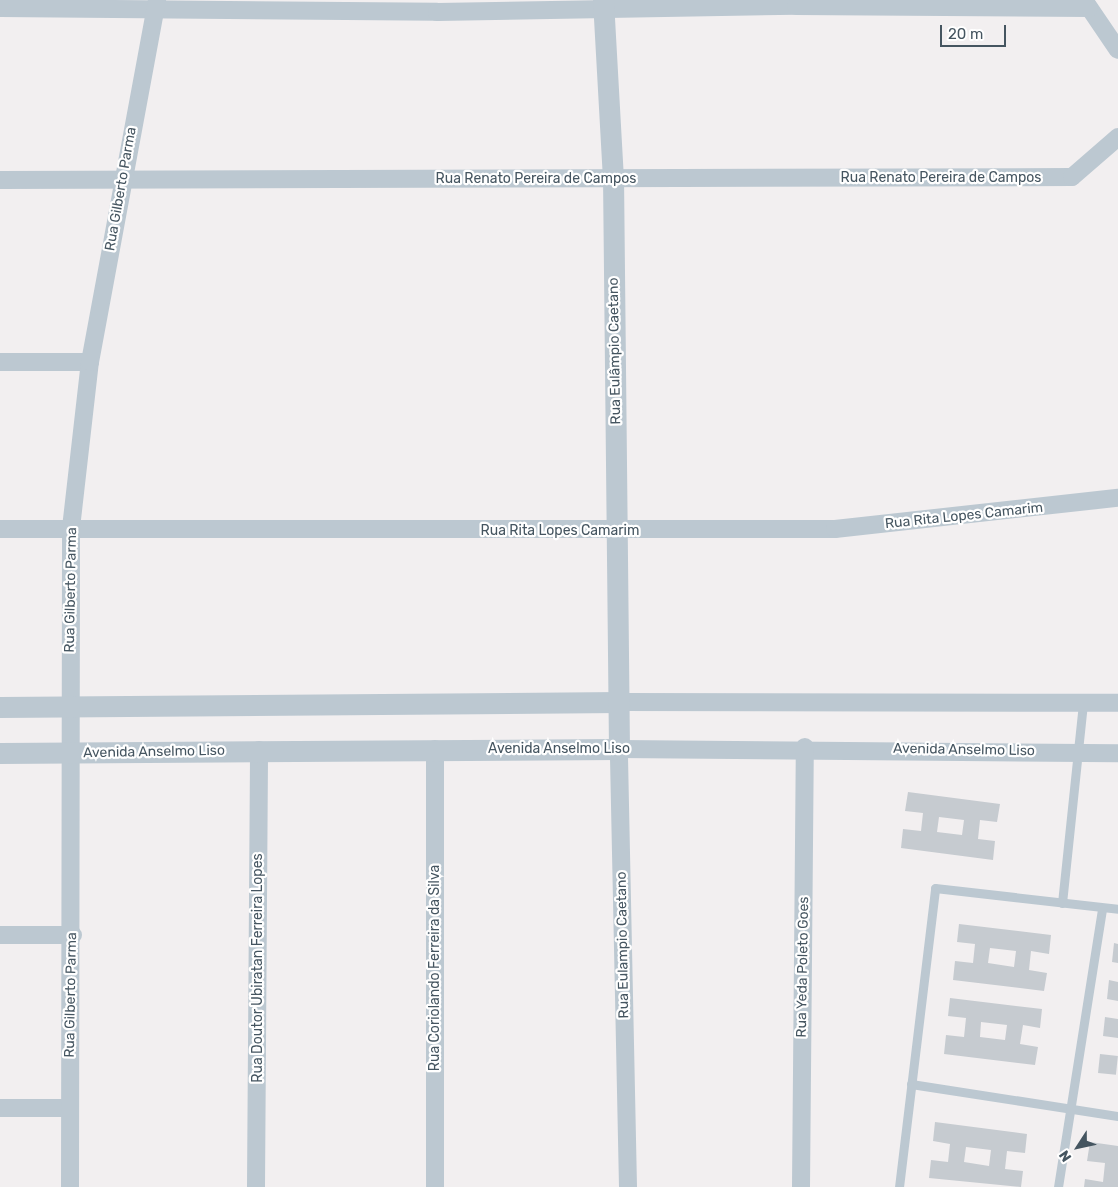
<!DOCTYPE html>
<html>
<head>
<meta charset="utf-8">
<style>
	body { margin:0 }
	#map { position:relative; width:1118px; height:1187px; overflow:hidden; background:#f2eff0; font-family:Rubik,sans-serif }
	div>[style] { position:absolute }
	.building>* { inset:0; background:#c6cbd0; transform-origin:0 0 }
	.service>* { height:9px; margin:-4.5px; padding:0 4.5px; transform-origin:4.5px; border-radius:4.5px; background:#bcc8d1 }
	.minor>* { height:18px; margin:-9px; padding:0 9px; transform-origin:9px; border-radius:9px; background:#bcc8d1 }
	.tertiary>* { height:21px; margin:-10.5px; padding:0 10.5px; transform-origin:10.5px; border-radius:10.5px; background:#bcc8d1 }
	span { translate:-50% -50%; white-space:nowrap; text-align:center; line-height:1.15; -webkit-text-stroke:4.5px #fff; paint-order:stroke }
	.street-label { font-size:14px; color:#455560 }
	.north { position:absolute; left:1053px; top:1122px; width:50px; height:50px; -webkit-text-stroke:4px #fff; paint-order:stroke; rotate:235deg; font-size:14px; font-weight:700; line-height:20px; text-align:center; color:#455560 }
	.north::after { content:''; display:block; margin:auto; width:18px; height:22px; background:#455560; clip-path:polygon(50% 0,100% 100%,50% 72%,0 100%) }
	.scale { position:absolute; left:940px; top:25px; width:66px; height:22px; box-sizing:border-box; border:2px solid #455560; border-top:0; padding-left:6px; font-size:15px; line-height:18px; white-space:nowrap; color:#455560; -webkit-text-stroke:4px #fff; paint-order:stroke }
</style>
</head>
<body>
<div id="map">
	<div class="building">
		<i style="clip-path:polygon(evenodd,908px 792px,1000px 804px,997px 822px,980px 820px,978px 839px,995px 841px,993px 860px,901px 848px,903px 829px,921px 831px,923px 813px,905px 811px,908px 792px,939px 817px,964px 820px,962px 835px,937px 832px,939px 817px)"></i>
		<i style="clip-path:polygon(evenodd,959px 924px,1051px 935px,1049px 954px,1031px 951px,1029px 970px,1047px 973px,1044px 991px,953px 980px,955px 961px,973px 963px,975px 944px,957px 942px,959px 924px,990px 948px,1016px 951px,1014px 967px,988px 963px,990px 948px)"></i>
		<i style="clip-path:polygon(1114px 943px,1118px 944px,1118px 963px,1112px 962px)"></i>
		<i style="clip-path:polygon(1109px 980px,1118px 982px,1118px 1001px,1107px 999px)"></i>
		<i style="clip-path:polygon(evenodd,950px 998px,1042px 1009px,1040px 1028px,1023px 1025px,1020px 1044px,1038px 1047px,1035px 1065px,944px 1054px,946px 1035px,964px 1037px,966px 1018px,948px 1016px,950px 998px,981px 1022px,1007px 1025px,1005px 1040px,980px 1037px,981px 1022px)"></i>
		<i style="clip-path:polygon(1105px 1017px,1118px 1019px,1118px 1038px,1103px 1036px)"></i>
		<i style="left:1100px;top:1054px;width:18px;height:19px;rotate:6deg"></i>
		<i style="clip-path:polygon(evenodd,935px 1122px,1027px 1134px,1025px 1153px,1007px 1151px,1005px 1169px,1023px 1171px,1021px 1187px,929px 1178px,931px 1160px,948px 1162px,950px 1144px,933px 1141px,935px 1122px,966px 1147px,991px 1150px,989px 1166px,964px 1162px,966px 1147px)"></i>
		<i style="clip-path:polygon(1090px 1142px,1118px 1146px,1118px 1187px,1084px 1187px,1085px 1179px,1103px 1182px,1105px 1163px,1087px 1161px)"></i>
	</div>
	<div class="service">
		<i style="left:1062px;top:903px;width:201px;rotate:-84deg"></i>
		<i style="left:911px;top:1084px;width:209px;rotate:8.8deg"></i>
		<i style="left:899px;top:1187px;width:301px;rotate:-83.1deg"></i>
		<i style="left:935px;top:888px;width:184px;rotate:6.5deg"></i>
		<i style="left:1058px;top:1187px;width:282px;rotate:-81deg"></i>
	</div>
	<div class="minor">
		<i style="left:1084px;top:0;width:60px;rotate:55.8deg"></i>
		<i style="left:0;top:8px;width:437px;rotate:0.5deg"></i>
		<i style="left:437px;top:12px;width:359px;rotate:-1deg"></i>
		<i style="left:796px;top:6px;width:293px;rotate:0.4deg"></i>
		<i style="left:0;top:180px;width:1072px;rotate:-0.16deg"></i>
		<i style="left:1072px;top:177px;width:61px;rotate:-41deg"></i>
		<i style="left:0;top:362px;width:90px"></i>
		<i style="left:0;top:529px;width:835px"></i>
		<i style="left:835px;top:529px;width:285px;rotate:-6.3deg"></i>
		<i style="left:620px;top:702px;width:498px;rotate:0.1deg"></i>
		<i style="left:435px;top:749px;width:438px;rotate:90deg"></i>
		<i style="left:0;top:935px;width:73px"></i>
		<i style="left:0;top:1108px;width:69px"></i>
		<i style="left:70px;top:1187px;width:659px;rotate:-89.91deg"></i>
		<i style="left:71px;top:528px;width:167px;rotate:-83.5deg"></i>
		<i style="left:90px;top:362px;width:368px;rotate:-79.5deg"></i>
		<i style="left:256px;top:1187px;width:437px;rotate:-89.6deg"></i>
		<i style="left:628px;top:1187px;width:438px;rotate:-91.2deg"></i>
		<i style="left:619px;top:749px;width:499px;rotate:0.5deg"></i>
		<i style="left:801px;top:1187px;width:440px;rotate:-89.5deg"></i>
	</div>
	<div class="tertiary">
		<i style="left:0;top:707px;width:620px;rotate:-0.46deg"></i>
		<i style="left:0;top:753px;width:619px;rotate:-0.37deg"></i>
		<i style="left:619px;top:749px;width:570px;rotate:-90.6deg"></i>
		<i style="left:613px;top:179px;width:179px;rotate:-93.2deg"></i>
	</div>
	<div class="street-label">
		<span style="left:941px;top:178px">Rua Renato Pereira de Campos</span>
		<span style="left:536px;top:179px">Rua Renato Pereira de Campos</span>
		<span style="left:121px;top:189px;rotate:-80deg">Rua Gilberto Parma</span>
		<span style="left:615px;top:351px;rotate:-91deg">Rua Eulâmpio Caetano</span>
		<span style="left:964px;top:516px;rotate:-6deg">Rua Rita Lopes Camarim</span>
		<span style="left:560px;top:531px">Rua Rita Lopes Camarim</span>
		<span style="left:71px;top:590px;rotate:-89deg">Rua Gilberto Parma</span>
		<span style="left:559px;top:749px">Avenida Anselmo Liso</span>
		<span style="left:964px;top:750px;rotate:1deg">Avenida Anselmo Liso</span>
		<span style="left:154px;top:752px;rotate:-1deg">Avenida Anselmo Liso</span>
		<span style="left:623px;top:945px;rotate:-91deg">Rua Eulampio Caetano</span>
		<span style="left:803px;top:967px;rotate:-89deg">Rua Yeda Poleto Goes</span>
		<span style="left:258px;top:968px;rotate:-90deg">Rua Doutor Ubiratan Ferreira Lopes</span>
		<span style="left:435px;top:968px;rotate:-90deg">Rua Coriolando Ferreira da Silva</span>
		<span style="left:71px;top:995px;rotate:-89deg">Rua Gilberto Parma</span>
	</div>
	<div class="north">N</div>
	<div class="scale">20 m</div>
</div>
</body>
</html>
